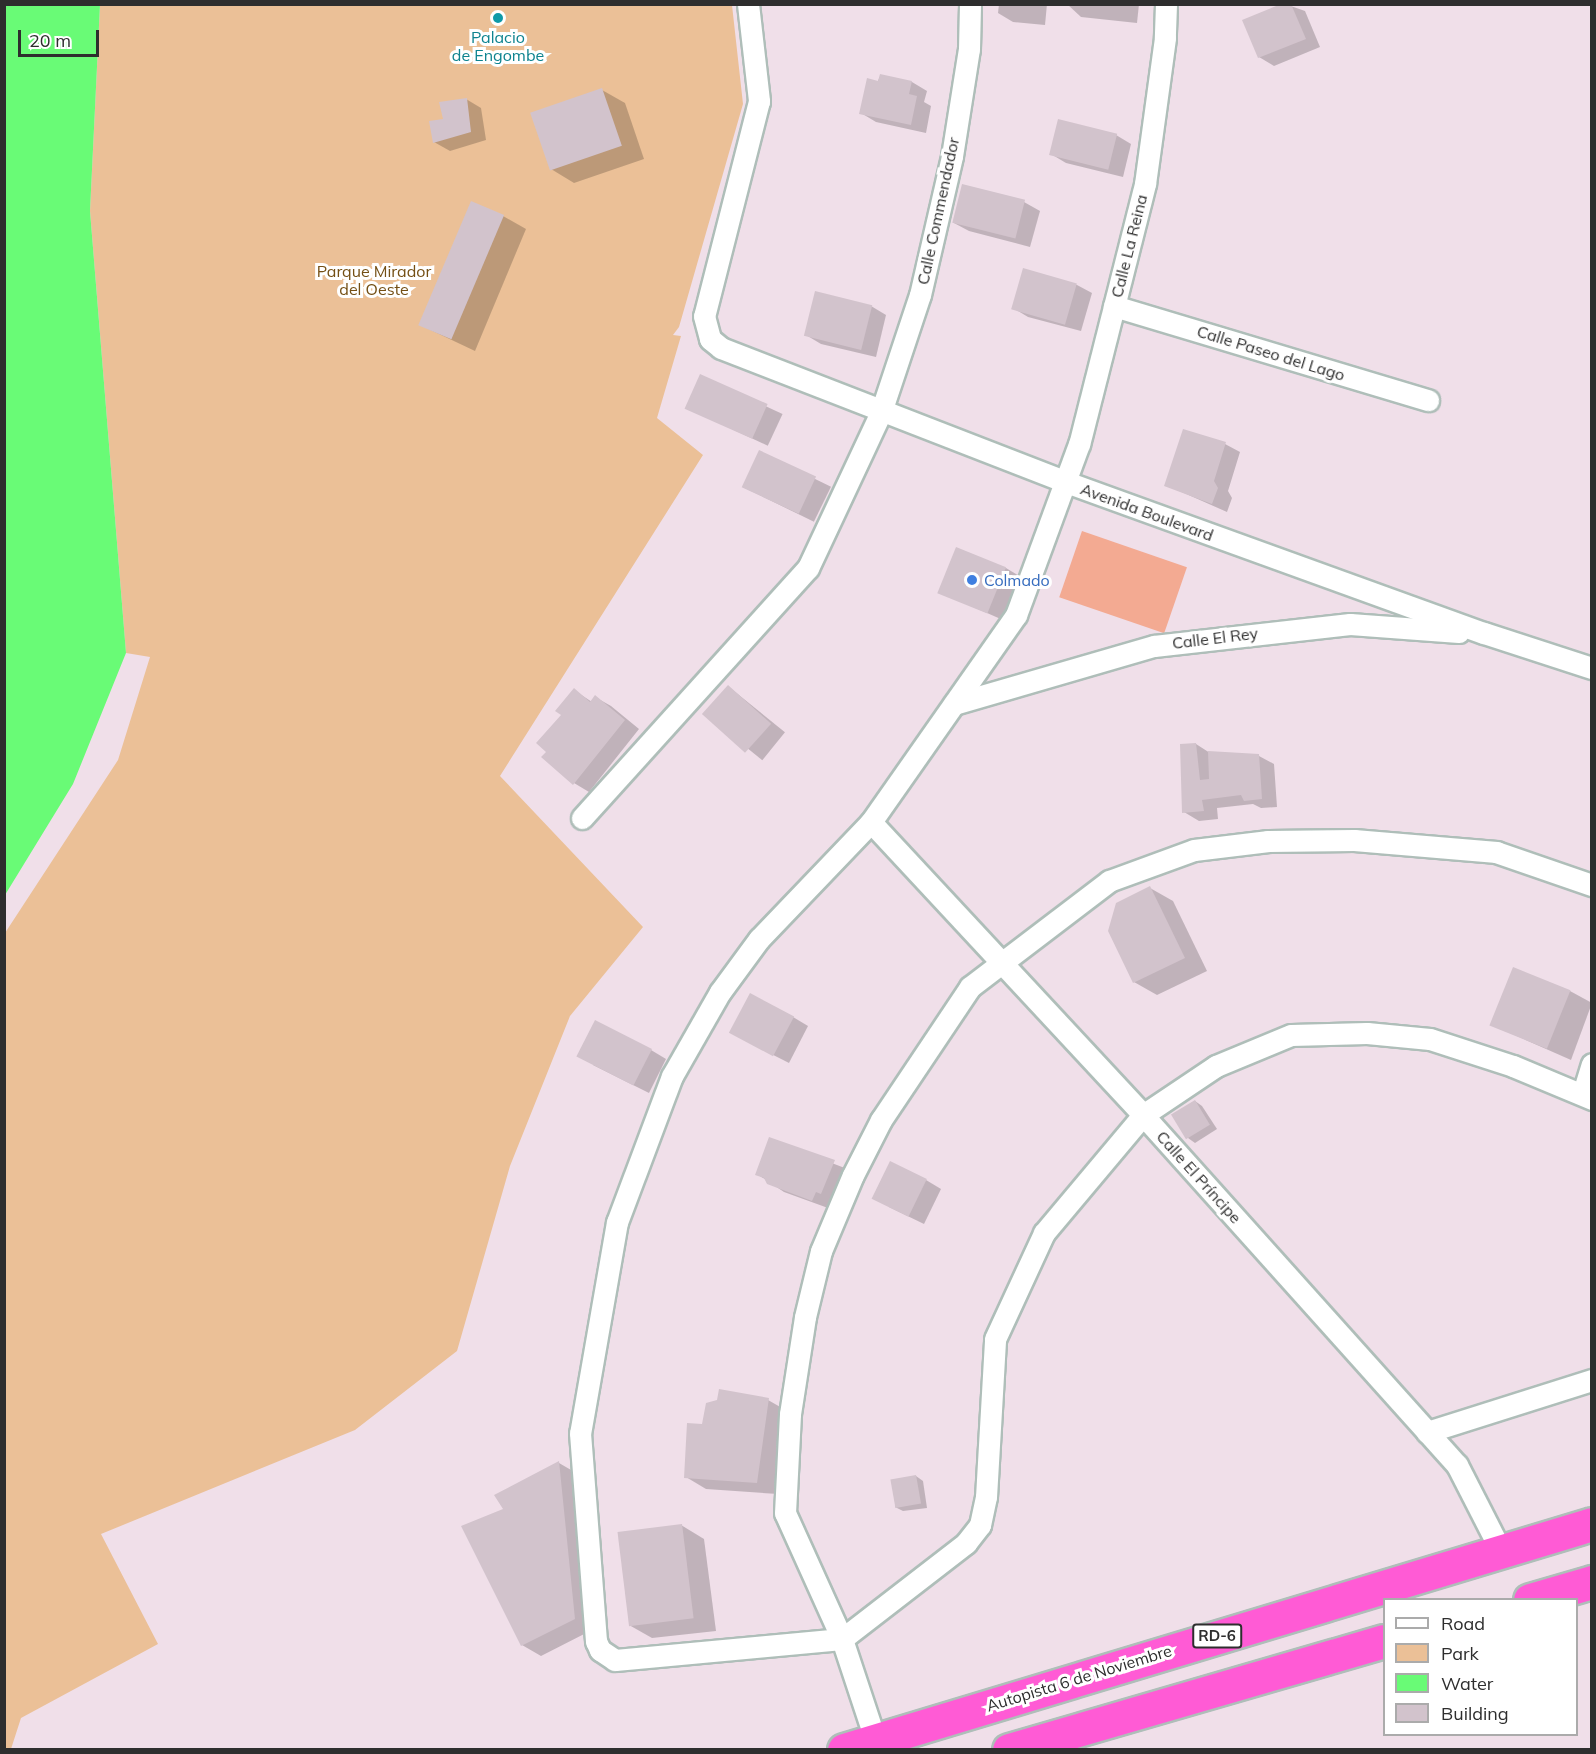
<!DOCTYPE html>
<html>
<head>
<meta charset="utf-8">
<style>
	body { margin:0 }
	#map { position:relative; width:1596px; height:1754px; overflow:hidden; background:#f0dfe9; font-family:Mulish,sans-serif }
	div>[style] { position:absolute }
	.green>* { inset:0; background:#ebc097 }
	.pitch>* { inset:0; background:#f3aa92; transform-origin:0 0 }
	.water>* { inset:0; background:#69fb76 }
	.shadow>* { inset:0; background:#0003; transform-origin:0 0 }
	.building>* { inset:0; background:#d2c3cc; transform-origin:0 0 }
	.roads { filter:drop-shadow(2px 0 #afbeb9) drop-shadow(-2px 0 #afbeb9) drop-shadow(0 2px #afbeb9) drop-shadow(0 -2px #afbeb9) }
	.minor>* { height:21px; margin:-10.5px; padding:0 10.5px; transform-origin:10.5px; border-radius:10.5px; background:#fff }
	.motorway>* { height:33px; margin:-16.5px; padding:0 16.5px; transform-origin:16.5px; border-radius:16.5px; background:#ff5bd5 }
	.dots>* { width:16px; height:16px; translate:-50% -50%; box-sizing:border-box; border:3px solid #fff; border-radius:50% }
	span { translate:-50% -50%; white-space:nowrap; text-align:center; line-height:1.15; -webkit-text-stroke:6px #fff; paint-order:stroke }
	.shield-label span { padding:2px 4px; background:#fff; border:2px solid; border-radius:4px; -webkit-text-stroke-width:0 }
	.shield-label { font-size:15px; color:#2e2e2e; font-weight:700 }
	.culture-label { font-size:16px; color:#0d838f }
	.street-label { font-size:16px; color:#2e2e2e }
	.park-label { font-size:16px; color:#744f14 }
	.shop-label { font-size:16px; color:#366cbe }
	.left { translate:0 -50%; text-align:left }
	.frame { position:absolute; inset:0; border:6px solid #2e2e2e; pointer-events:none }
	.legend { position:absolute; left:1383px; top:1598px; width:195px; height:138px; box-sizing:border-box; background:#fff; border:2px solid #ababab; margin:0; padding:8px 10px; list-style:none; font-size:18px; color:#2e2e2e }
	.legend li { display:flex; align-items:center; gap:12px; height:30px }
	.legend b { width:30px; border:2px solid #ababab }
	.scale { position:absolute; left:18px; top:30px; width:81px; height:27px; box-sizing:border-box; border:3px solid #2e2e2e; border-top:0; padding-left:8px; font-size:18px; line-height:21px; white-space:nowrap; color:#2e2e2e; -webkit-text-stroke:4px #fff; paint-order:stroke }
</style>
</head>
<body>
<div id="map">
	<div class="green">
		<i style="clip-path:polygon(100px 5px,732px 5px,743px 104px,679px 327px,673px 335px,681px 336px,657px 418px,703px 455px,500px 776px,643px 927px,570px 1016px,510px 1166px,457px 1351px,355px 1430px,101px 1534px,158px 1644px,21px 1718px,11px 1749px,5px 1750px,5px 933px,118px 760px,150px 657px,126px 653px,90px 211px)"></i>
	</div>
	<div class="pitch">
		<i style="left:1082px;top:531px;width:111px;height:70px;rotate:19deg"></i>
	</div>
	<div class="water">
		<i style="clip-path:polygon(5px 4px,100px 5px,90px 211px,126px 653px,73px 784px,5px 895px)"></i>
	</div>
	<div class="shadow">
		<i style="clip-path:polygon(999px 4px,1047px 4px,1045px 25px,1013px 22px,998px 13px)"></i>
		<i style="clip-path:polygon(1067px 4px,1139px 4px,1137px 23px,1081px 17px)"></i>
		<i style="clip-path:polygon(1285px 4px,1305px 11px,1320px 47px,1274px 66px,1259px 57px)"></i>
		<i style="clip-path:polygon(881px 75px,912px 82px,927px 91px,924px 102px,931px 106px,926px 133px,876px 122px,861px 113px)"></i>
		<i style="clip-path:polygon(602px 90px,625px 103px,644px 159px,574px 183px,551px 169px)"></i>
		<i style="clip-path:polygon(466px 99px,481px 108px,486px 140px,450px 151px,434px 142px,445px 120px)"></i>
		<i style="clip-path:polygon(1116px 135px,1131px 144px,1123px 177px,1066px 163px,1051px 154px)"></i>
		<i style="clip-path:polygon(1024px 202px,1040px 211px,1030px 247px,969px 231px,954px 223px)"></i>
		<i style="clip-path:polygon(503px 216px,526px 229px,475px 351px,420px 325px)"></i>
		<i style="clip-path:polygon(1024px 270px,1077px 285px,1092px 293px,1081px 331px,1028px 317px,1013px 308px)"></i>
		<i style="clip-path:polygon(871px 306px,886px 315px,876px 357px,821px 344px,806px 335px)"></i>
		<i style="left:701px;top:376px;width:90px;height:35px;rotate:25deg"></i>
		<i style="clip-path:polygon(1225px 444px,1240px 452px,1228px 491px,1232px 498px,1227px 512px,1166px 485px)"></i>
		<i style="left:760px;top:452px;width:79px;height:39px;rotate:26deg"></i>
		<i style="clip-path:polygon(1006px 568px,1021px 577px,1003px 620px,939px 592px)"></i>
		<i style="left:729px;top:687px;width:72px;height:36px;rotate:39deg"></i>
		<i style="clip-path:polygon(574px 690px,592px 702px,595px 697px,611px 706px,639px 729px,589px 792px,574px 783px,548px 752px)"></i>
		<i style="clip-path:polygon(1196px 744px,1210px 753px,1259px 756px,1274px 764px,1277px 807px,1261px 808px,1253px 804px,1217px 808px,1218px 819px,1199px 821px,1184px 812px)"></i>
		<i style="clip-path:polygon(1150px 888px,1173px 901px,1207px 971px,1157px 995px,1134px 982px)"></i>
		<i style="clip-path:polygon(1570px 991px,1592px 1003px,1571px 1060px,1492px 1025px)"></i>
		<i style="clip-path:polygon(793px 1017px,808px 1026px,789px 1063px,746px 1041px)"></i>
		<i style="clip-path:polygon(651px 1050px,666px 1059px,649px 1093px,593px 1065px)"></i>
		<i style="clip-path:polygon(1195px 1101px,1202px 1106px,1217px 1129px,1195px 1143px,1188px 1138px)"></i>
		<i style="clip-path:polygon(769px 1139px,850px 1170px,837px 1202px,831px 1200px,828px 1208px,784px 1192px,757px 1174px)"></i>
		<i style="clip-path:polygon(926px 1180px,941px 1189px,924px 1224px,889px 1207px)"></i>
		<i style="clip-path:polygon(768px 1400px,789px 1412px,778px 1494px,706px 1489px,686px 1477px,703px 1426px)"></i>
		<i style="clip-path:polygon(559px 1463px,578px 1474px,594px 1629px,541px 1656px,522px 1645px,505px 1509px,496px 1496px)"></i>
		<i style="clip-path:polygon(916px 1476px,923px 1481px,927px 1508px,903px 1511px,895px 1507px)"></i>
		<i style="clip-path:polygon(681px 1525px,704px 1539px,716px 1631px,652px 1638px,629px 1625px)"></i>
	</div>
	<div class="building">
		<i style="clip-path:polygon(1281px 4px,1291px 4px,1306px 39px,1258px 58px,1242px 20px)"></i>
		<i style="clip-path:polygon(880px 74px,912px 81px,909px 94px,917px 96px,911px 125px,859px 114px,867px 78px,878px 81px)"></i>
		<i style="left:602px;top:88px;width:61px;height:76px;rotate:71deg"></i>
		<i style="clip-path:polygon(467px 98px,471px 132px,433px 143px,429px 121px,443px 119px,439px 102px)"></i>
		<i style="left:1058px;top:119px;width:61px;height:37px;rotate:14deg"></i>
		<i style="left:962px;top:184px;width:65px;height:40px;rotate:14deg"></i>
		<i style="left:471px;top:201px;width:36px;height:135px;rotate:23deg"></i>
		<i style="left:1023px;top:268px;width:56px;height:43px;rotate:16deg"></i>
		<i style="left:815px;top:291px;width:59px;height:46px;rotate:14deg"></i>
		<i style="left:700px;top:374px;width:74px;height:38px;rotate:24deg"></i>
		<i style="clip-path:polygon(1183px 429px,1226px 442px,1214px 481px,1218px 488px,1212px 504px,1164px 486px)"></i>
		<i style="left:759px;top:450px;width:63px;height:41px;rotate:25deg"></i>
		<i style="left:956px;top:547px;width:54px;height:50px;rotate:22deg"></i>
		<i style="left:728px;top:685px;width:58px;height:39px;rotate:42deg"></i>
		<i style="clip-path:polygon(574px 688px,590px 702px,595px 695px,625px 720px,573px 785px,541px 757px,546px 752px,536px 743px,561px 715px,555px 711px)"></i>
		<i style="clip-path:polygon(1196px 743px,1200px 780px,1209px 779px,1208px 751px,1259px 754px,1262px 799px,1244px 801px,1241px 795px,1202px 800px,1204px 811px,1182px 813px,1180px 744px)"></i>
		<i style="clip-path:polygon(1150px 886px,1185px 958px,1133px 983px,1108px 931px,1116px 903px)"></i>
		<i style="left:1513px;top:967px;width:62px;height:63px;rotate:22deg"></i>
		<i style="left:750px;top:993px;width:50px;height:45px;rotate:28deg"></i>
		<i style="left:595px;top:1020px;width:64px;height:41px;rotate:27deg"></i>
		<i style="left:1195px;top:1100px;width:29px;height:28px;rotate:59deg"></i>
		<i style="clip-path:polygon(769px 1137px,835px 1160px,821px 1194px,816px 1192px,812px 1201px,767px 1184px,764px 1178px,755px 1175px)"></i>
		<i style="left:890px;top:1161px;width:41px;height:42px;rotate:26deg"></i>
		<i style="clip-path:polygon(719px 1389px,769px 1398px,757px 1483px,684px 1478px,687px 1423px,702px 1424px,706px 1403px,717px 1400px)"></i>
		<i style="clip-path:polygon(559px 1461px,575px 1619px,521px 1646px,461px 1526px,503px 1509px,494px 1495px)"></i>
		<i style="left:916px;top:1475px;width:29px;height:26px;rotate:80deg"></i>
		<i style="left:682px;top:1524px;width:95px;height:65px;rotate:83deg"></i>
	</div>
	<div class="roads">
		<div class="minor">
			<i style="left:748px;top:4px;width:98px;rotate:83.5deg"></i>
			<i style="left:759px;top:101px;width:222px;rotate:104.3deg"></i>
			<i style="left:704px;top:316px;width:24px;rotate:75deg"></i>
			<i style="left:710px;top:339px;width:14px;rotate:39deg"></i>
			<i style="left:721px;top:348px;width:370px;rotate:21.2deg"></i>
			<i style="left:1066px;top:482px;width:444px;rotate:19.9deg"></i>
			<i style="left:1484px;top:633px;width:114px;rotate:18deg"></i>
			<i style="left:1166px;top:4px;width:34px;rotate:92deg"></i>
			<i style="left:1165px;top:38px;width:147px;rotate:97.8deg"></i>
			<i style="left:1145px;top:184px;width:268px;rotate:104.2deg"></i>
			<i style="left:1079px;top:444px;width:182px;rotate:110.2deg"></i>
			<i style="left:1016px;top:615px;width:253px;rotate:125deg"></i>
			<i style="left:871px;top:822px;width:162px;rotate:133.7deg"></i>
			<i style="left:759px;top:939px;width:66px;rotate:126.3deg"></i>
			<i style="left:720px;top:992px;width:97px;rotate:119.7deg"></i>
			<i style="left:672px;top:1076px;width:156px;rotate:110.6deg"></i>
			<i style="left:617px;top:1222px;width:214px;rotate:99.9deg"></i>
			<i style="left:580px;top:1433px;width:209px;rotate:85.6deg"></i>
			<i style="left:596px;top:1641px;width:10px;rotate:66deg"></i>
			<i style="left:600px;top:1650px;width:18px;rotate:34deg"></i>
			<i style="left:615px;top:1660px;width:228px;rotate:-5.3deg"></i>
			<i style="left:842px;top:1639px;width:157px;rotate:-37.7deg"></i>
			<i style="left:966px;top:1543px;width:23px;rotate:-52deg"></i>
			<i style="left:980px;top:1525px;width:29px;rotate:-78deg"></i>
			<i style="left:986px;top:1497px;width:158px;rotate:-86.7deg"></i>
			<i style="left:995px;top:1339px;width:117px;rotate:-65.2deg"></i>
			<i style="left:1044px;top:1233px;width:154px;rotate:-50deg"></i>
			<i style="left:1143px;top:1115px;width:88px;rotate:-33.9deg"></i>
			<i style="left:1216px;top:1066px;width:81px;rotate:-22.5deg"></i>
			<i style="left:1291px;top:1035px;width:76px;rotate:-1.5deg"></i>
			<i style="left:1367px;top:1033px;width:63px;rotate:5.4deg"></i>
			<i style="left:1430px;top:1039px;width:87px;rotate:18deg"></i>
			<i style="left:1513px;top:1066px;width:86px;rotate:22.7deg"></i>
			<i style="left:1114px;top:306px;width:328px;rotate:16.7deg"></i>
			<i style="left:954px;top:704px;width:208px;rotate:-16.2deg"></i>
			<i style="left:1154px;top:646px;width:197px;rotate:-6.4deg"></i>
			<i style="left:1350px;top:624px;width:109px;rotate:4.2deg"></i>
			<i style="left:582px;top:818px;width:337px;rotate:-47.9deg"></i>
			<i style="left:808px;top:568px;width:172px;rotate:-64.9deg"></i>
			<i style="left:881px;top:412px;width:123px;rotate:-71.6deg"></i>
			<i style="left:920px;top:295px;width:143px;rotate:-77deg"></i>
			<i style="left:952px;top:156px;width:108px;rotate:-81deg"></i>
			<i style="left:969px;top:49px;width:45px;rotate:-88.7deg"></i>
			<i style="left:871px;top:822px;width:400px;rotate:47.1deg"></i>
			<i style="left:1143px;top:1115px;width:470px;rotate:48.1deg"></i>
			<i style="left:1457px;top:1465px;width:97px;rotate:62.9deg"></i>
			<i style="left:1583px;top:1093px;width:30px;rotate:-73deg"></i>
			<i style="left:1427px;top:1432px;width:173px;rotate:-17.5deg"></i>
			<i style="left:875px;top:1739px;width:105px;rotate:-108.3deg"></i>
			<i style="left:842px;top:1639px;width:138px;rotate:-114.3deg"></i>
			<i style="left:785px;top:1513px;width:99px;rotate:-87.1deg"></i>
			<i style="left:790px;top:1414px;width:98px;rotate:-81.2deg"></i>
			<i style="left:805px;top:1317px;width:68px;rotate:-76.4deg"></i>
			<i style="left:821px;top:1251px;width:82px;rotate:-67.2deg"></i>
			<i style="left:853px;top:1175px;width:62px;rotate:-63deg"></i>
			<i style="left:881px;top:1120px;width:160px;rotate:-56.2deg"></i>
			<i style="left:970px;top:987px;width:175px;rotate:-37.3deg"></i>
			<i style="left:1109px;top:881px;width:90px;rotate:-20deg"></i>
			<i style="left:1194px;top:850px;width:75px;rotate:-6.9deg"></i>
			<i style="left:1268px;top:841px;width:86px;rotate:-0.7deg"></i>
			<i style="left:1354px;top:840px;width:143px;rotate:4.8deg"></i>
			<i style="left:1496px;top:852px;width:102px;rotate:19deg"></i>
		</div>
		<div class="motorway">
			<i style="left:1530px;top:1600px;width:65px;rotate:-16.2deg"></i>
			<i style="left:844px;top:1750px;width:781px;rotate:-16.81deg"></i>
			<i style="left:1009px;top:1750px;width:391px;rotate:-16.2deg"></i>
		</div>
	</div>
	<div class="dots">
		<i style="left:498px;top:18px;background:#0f9aa8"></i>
		<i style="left:972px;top:580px;background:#3f7fe0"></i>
	</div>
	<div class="shield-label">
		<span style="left:1217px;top:1636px">RD-6</span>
	</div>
	<div class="culture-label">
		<span style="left:498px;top:46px">Palacio<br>de Engombe</span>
	</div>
	<div class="street-label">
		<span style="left:938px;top:211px;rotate:-78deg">Calle Commendador</span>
		<span style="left:1129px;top:246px;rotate:-76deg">Calle La Reina</span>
		<span style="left:1271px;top:353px;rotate:17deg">Calle Paseo del Lago</span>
		<span style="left:1147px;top:512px;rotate:20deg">Avenida Boulevard</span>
		<span style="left:1215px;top:638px;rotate:-7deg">Calle El Rey</span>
		<span style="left:1199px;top:1177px;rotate:48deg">Calle El Príncipe</span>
		<span style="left:1079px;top:1678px;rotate:-17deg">Autopista 6 de Noviembre</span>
	</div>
	<div class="park-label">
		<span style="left:374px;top:280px">Parque Mirador<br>del Oeste</span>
	</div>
	<div class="shop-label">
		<span class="left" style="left:984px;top:580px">Colmado</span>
	</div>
	<div class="frame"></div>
	<ul class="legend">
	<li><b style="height:8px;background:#fff"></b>Road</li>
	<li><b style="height:16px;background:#ebc097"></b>Park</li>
	<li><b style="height:16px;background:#69fb76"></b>Water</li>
	<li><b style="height:16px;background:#d2c3cc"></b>Building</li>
	</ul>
	<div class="scale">20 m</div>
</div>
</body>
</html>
